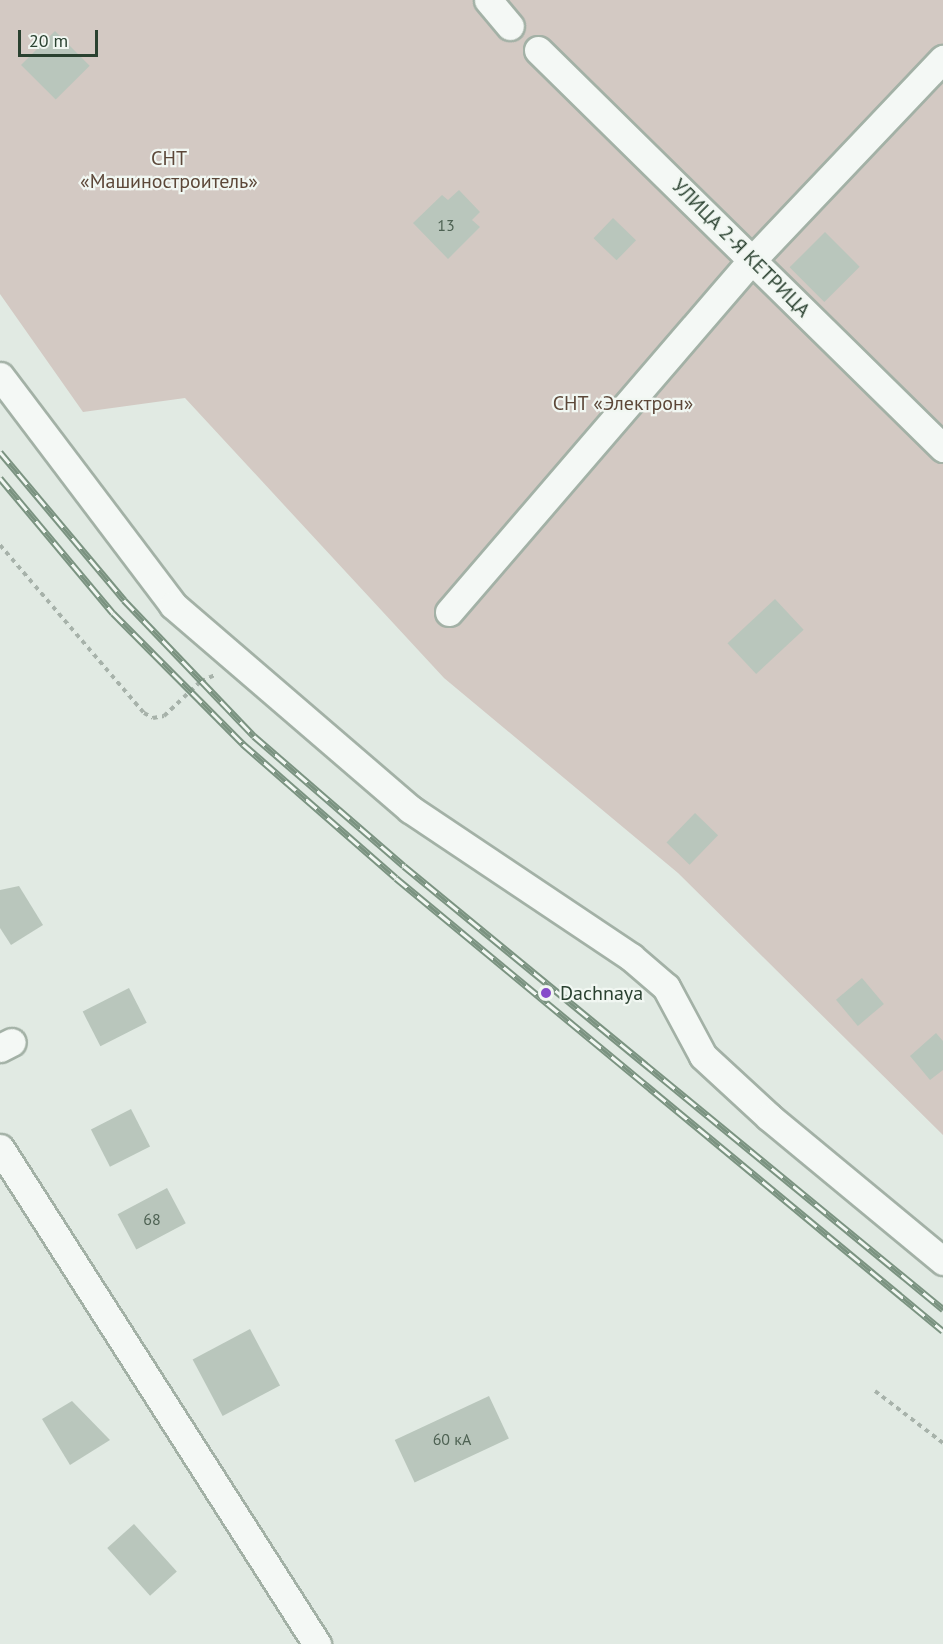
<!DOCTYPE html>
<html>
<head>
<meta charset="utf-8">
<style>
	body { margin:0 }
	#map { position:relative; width:943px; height:1644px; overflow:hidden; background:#e1eae3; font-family:"PT Sans",sans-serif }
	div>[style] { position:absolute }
	.green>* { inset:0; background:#d3c9c3 }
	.building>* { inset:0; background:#b9c6bc; transform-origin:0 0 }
	.path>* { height:4px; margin-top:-2px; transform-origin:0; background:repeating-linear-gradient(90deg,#a7b2aa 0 4.5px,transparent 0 9px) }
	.roads { filter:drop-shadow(2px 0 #a3b1a6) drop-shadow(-2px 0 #a3b1a6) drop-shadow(0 2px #a3b1a6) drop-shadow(0 -2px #a3b1a6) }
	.minor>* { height:27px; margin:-13.5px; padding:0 13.5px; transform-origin:13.5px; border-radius:13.5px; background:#f4f8f5 }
	.rail>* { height:7px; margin-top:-3.5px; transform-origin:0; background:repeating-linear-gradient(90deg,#f1f7f2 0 14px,#7b9381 0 28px); box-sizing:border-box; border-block:2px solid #7b9381 }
	.dots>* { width:16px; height:16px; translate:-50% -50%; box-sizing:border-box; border:3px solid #f1f7f2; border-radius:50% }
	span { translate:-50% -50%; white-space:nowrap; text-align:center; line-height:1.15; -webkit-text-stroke:4.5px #f1f7f2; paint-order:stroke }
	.number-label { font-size:16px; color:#4e6253 }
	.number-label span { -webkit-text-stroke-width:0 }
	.park-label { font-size:20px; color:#5c4738 }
	.street-label { font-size:20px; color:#2a4130 }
	.poi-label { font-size:20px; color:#2a4130 }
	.left { translate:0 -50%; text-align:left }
	.scale { position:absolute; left:18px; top:30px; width:80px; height:27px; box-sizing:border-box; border:3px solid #2a4130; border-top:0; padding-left:8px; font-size:18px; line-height:21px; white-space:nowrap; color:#2a4130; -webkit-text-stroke:4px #f1f7f2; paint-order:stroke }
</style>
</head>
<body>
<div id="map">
	<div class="green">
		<i style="clip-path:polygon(0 0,943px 0,943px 1135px,678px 873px,444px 678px,185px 398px,83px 412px,0 294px)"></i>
	</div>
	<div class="building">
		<i style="left:55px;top:31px;width:49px;height:48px;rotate:45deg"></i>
		<i style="clip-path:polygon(459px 190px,480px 212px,472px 220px,480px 227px,448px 259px,413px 223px,442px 195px,448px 200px)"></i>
		<i style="left:613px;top:218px;width:32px;height:28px;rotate:44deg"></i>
		<i style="left:825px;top:232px;width:49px;height:50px;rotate:45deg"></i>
		<i style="left:775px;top:599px;width:42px;height:65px;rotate:47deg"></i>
		<i style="left:695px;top:813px;width:32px;height:41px;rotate:44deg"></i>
		<i style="clip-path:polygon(19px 886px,43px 925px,11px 945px,0 928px,0 890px)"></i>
		<i style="left:862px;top:978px;width:34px;height:34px;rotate:50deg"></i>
		<i style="left:129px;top:988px;width:39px;height:52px;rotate:63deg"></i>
		<i style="clip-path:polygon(936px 1033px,943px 1041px,943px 1070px,930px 1080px,910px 1056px)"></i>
		<i style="left:131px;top:1109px;width:42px;height:45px;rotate:63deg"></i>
		<i style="left:167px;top:1188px;width:40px;height:56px;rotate:62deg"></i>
		<i style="left:250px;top:1329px;width:64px;height:65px;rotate:62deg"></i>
		<i style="left:489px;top:1396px;width:47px;height:104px;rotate:65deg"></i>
		<i style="clip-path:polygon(72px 1401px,110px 1440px,70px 1465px,42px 1419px)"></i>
		<i style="left:134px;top:1524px;width:64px;height:36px;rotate:48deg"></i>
	</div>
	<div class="path">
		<i style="left:0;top:545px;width:221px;rotate:49.4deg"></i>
		<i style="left:144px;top:713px;width:10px;rotate:29deg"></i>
		<i style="left:153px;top:718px;width:11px;rotate:-10deg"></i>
		<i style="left:164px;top:716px;width:51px;rotate:-43.4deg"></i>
		<i style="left:201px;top:681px;width:15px;rotate:-23deg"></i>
		<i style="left:875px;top:1391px;width:86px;rotate:37.4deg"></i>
	</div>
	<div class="roads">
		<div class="minor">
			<i style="left:488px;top:0;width:34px;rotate:50deg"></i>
			<i style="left:538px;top:50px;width:568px;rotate:44.5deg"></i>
			<i style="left:0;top:376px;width:287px;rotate:52.9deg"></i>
			<i style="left:173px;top:605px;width:313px;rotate:40.7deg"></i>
			<i style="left:410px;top:809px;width:266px;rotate:33.8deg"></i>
			<i style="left:631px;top:957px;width:46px;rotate:40.6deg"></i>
			<i style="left:666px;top:987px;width:78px;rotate:61.8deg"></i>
			<i style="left:703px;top:1056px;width:90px;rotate:42.7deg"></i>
			<i style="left:769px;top:1117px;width:226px;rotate:39.6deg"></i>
			<i style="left:449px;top:612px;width:466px;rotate:-49.3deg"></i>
			<i style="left:753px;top:259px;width:276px;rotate:-46.5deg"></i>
			<i style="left:0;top:1048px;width:13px;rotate:-27deg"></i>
			<i style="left:0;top:1148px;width:589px;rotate:57.42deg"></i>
		</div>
	</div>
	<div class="rail">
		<i style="left:0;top:452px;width:193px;rotate:50deg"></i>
		<i style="left:124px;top:600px;width:188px;rotate:46.3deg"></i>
		<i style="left:254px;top:736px;width:198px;rotate:40.9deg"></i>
		<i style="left:404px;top:866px;width:698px;rotate:39.42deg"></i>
		<i style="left:0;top:478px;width:176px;rotate:50.1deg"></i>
		<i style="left:113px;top:613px;width:185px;rotate:45.2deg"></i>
		<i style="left:243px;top:744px;width:203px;rotate:41.2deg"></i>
		<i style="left:396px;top:878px;width:710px;rotate:39.63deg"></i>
	</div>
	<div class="dots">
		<i style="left:546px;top:993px;background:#864bca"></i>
	</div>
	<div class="number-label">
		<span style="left:446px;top:225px">13</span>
		<span style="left:152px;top:1219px">68</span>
		<span style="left:452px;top:1439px">60 кА</span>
	</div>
	<div class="park-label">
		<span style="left:169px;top:170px">СНТ<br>«Машиностроитель»</span>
		<span style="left:623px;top:403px">СНТ «Электрон»</span>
	</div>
	<div class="street-label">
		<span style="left:741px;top:248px;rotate:45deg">УЛИЦА 2-Я КЕТРИЦА</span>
	</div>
	<div class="poi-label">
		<span class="left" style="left:560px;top:993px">Dachnaya</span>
	</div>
	<div class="scale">20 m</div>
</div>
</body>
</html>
